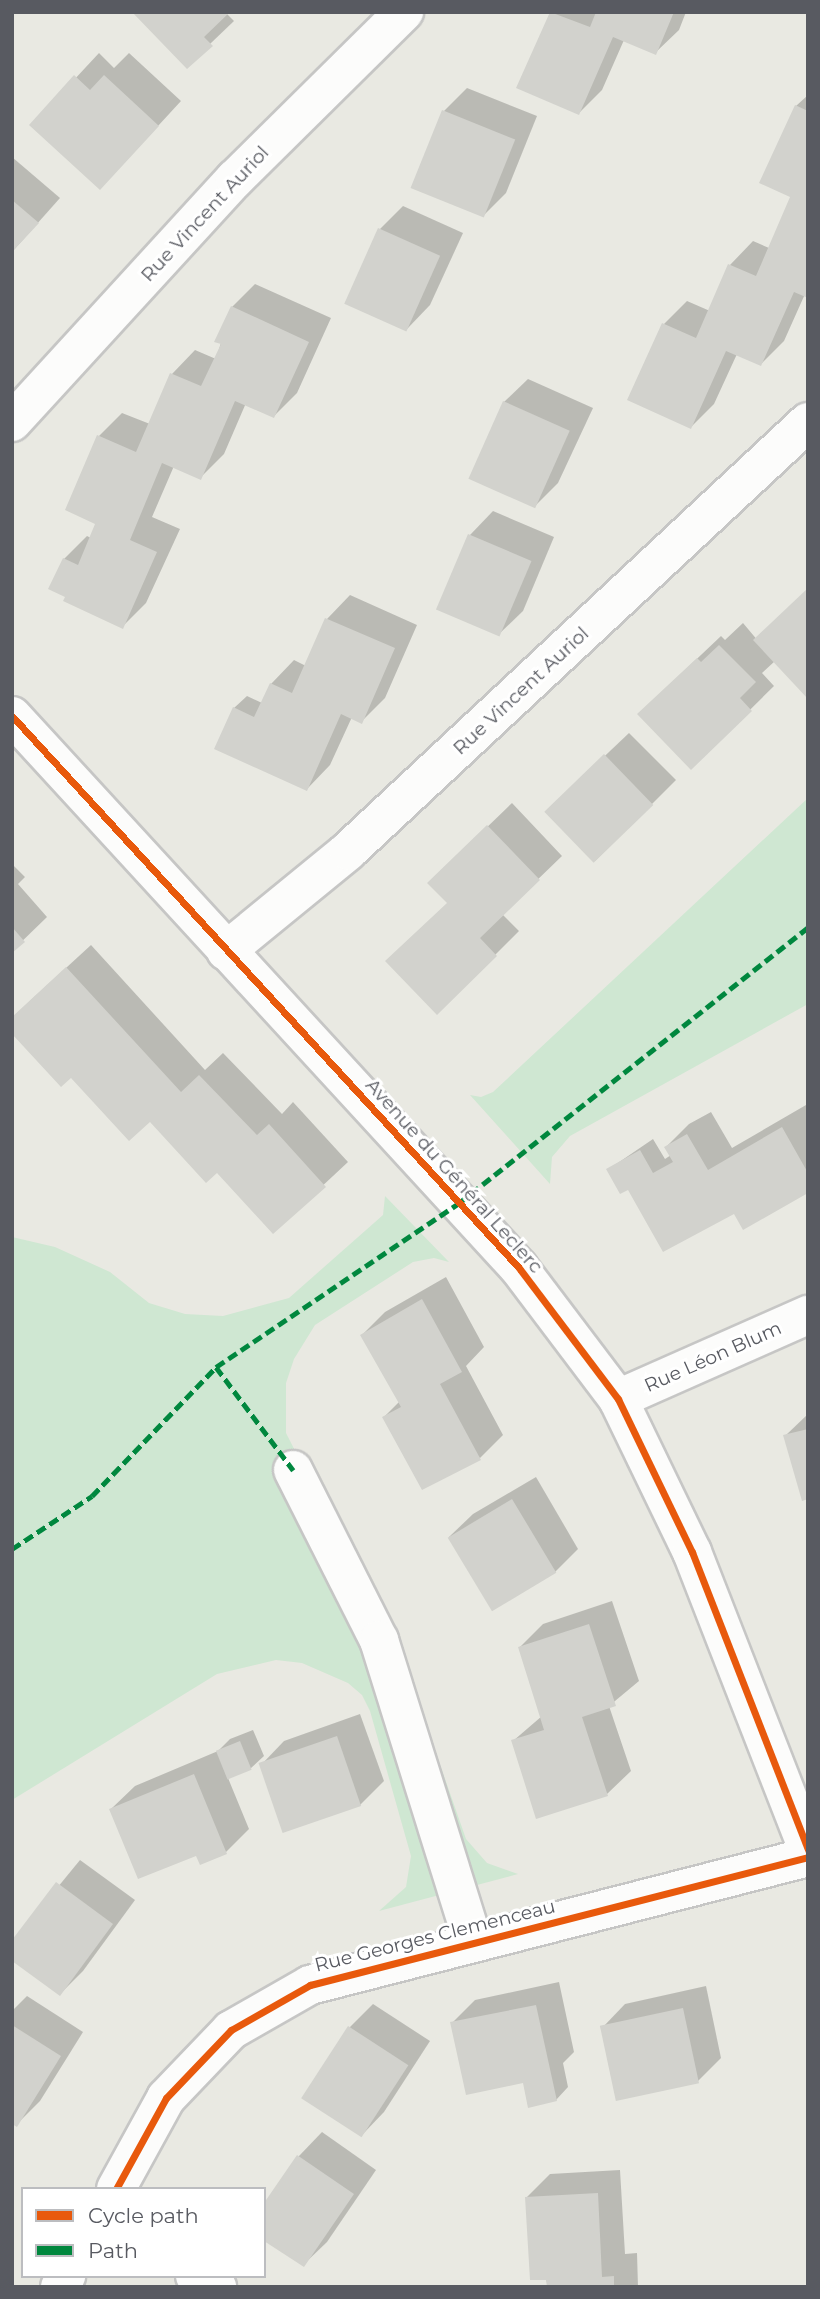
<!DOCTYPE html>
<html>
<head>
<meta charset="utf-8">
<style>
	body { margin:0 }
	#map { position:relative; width:820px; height:2299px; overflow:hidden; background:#e9e9e2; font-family:Montserrat,sans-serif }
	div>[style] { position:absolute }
	.green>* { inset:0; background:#cfe7d2 }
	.shadow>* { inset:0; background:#0003 }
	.building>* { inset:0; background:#d2d2cd; transform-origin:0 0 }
	.roads { filter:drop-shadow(2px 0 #c6c6c5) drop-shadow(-2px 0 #c6c6c5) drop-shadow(0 2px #c6c6c5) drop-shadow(0 -2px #c6c6c5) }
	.minor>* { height:38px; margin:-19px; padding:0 19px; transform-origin:19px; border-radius:19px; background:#fcfcfb }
	.quiet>* { height:5px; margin-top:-2.5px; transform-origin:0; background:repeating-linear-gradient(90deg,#00873e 0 10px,transparent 0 15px) }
	.cycleway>* { height:7px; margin:-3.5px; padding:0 3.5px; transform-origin:3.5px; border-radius:3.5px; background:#e8590c }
	span { translate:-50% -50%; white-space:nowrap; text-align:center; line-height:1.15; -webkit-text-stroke:6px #fff; paint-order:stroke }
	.street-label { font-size:19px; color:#585a61 }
	.frame { position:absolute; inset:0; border:14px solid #585a61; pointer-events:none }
	.legend { position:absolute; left:21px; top:2187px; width:245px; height:91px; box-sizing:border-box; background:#fff; border:2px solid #bcbdc0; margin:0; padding:9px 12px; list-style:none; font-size:21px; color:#585a61 }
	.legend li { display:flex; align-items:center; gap:14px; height:35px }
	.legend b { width:35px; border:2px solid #bcbdc0 }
</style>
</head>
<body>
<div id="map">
	<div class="green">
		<i style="clip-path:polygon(808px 798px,808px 1004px,570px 1136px,552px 1157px,550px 1184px,470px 1095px,481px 1097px,493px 1092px)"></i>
		<i style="clip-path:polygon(385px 1196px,449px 1262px,434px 1258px,413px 1262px,315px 1325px,294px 1359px,286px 1383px,286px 1433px,407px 1670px,466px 1839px,487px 1863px,518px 1874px,379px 1911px,406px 1887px,411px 1856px,370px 1711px,362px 1695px,348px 1683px,302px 1663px,276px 1660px,217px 1674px,12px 1800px,12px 1237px,55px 1247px,110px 1272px,149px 1303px,185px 1314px,223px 1316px,289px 1298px,383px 1215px)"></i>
	</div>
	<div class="shadow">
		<i style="clip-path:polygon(135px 12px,226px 13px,234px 21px,187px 66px)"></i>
		<i style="clip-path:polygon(552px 12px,686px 12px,679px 30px,655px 53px,624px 40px,602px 90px,579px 113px,518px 87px)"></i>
		<i style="clip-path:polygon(99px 53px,114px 68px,129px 53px,181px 101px,123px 164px,32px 125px)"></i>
		<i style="clip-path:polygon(467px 88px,537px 116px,506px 193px,483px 216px,444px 111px)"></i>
		<i style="clip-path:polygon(808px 95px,808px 296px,805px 294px,784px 341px,761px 364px,737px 354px,714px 404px,691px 427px,664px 324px,687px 301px,710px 311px,730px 265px,753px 241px,769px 248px,792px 196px,796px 106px)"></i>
		<i style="clip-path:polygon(12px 157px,60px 198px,12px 252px)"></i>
		<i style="clip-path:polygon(403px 206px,463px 233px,430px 305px,407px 329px,380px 229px)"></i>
		<i style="clip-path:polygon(255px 284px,331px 318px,297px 393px,274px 416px,246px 403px,224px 454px,200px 478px,174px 466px,152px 517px,180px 529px,146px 603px,122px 627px,64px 559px,87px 536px,91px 538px,97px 524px,99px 436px,122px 413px,150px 424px,172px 374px,195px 350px,216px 359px,232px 307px)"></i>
		<i style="clip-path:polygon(528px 379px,593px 408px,558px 483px,535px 506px,504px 402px)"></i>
		<i style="clip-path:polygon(493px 511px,554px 537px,523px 611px,499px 634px,438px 608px,470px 535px)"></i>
		<i style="clip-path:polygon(350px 595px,417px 625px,385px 698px,361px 722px,352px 717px,330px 765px,307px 789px,234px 708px,247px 696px,262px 703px,271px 684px,294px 660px,306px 666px,327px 619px)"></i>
		<i style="clip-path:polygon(743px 623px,775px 661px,762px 673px,774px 686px,691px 768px,663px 691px,721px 636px,725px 640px)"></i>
		<i style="clip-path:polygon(629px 733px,676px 780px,595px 861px,570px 789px)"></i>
		<i style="clip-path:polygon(512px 803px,562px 856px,502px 914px,519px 931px,437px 1013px,453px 860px)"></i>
		<i style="clip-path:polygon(12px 864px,25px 877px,18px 884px,47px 917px,12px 951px)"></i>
		<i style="clip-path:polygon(91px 945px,205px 1070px,223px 1053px,282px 1114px,293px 1102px,348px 1162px,273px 1232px,217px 1170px,150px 1119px,30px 1001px)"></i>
		<i style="clip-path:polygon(806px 1105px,808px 1191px,735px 1211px,630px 1190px,609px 1169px,653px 1139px,665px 1159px,671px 1155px,666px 1147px,689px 1124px,711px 1112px,732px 1148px)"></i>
		<i style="clip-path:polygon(446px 1277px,484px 1347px,466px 1366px,503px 1435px,480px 1458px,384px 1417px,400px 1401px,362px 1335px,385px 1312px)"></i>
		<i style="clip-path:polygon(808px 1414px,808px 1497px,785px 1436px)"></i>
		<i style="clip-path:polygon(536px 1477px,578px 1549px,555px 1572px,449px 1537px,473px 1514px)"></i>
		<i style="clip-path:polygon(612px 1601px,639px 1681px,609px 1706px,631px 1771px,607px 1794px,513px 1741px,542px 1716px,520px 1647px,543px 1624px)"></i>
		<i style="clip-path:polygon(360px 1714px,384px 1781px,360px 1805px,261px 1765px,284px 1741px)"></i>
		<i style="clip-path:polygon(253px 1730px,264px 1756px,251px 1768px,228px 1778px,249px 1829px,226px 1852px,197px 1853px,111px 1809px,135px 1786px,218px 1751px,230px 1739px)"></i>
		<i style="clip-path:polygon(80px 1860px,135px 1900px,83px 1971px,60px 1994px,12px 1943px)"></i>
		<i style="clip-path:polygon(559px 1982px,574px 2052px,563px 2063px,568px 2087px,556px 2100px,524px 2081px,452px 2023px,475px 2000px)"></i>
		<i style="clip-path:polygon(706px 1986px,721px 2058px,698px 2081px,602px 2028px,625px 2004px)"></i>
		<i style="clip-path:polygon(27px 1996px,83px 2032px,40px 2101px,17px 2124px,12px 2122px,12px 2011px)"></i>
		<i style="clip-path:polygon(373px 2004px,430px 2041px,384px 2112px,361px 2136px,350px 2027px)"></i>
		<i style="clip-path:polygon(322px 2132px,376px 2170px,327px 2242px,303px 2265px,264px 2206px,299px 2156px)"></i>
		<i style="clip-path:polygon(620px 2170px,625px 2254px,637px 2253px,638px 2287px,548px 2287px,527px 2197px,550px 2174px)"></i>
	</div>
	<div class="building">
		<i style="clip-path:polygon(132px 12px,230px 12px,204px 37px,213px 46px,187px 69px)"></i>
		<i style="clip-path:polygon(550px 12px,590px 27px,596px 12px,674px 12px,656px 55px,613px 37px,579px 115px,516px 88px)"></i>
		<i style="clip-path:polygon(74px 75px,90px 90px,104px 75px,159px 126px,100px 190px,29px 125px)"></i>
		<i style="clip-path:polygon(795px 105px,808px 111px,808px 298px,794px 292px,761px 366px,726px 351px,691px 429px,627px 400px,662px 323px,696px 338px,728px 264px,756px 276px,790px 197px,759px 183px)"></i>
		<i style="left:442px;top:110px;width:79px;height:84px;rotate:22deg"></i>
		<i style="clip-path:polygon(12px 200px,39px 223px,12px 252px)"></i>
		<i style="left:378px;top:228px;width:68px;height:83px;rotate:24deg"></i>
		<i style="clip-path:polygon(231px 306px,309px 342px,274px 418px,235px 401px,201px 480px,162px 463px,130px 540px,157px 552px,123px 629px,63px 601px,65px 597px,48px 589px,63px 558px,78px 565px,95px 524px,65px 510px,97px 435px,136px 452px,170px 373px,201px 386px,221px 344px,214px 342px)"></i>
		<i style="left:503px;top:401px;width:73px;height:85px;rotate:24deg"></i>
		<i style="left:468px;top:534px;width:69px;height:82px;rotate:23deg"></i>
		<i style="clip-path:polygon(808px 588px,808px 699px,753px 640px)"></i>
		<i style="clip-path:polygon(325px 618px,395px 648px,362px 724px,341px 714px,307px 791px,214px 749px,233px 707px,254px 717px,270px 683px,292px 693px)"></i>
		<i style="clip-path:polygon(719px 645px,756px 682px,740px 698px,752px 711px,691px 770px,637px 714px,697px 658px,701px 662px)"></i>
		<i style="left:604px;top:754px;width:71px;height:83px;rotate:46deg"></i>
		<i style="clip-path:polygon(487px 825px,540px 880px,480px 938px,497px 956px,437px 1015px,385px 961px,447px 903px,427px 883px)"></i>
		<i style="clip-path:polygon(12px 927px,25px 942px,12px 953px)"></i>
		<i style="clip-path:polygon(66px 967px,181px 1092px,199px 1075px,257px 1135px,269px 1124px,326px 1187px,273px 1234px,217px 1173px,206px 1183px,150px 1122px,129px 1141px,71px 1078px,61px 1087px,12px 1034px,12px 1017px)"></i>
		<i style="clip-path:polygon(782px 1127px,808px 1173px,808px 1193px,743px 1230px,734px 1214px,663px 1252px,628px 1190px,620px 1194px,606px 1169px,640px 1150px,653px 1173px,673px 1162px,664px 1147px,687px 1134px,708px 1170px)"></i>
		<i style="clip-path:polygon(422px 1299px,462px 1372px,440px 1384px,481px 1460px,422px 1490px,382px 1417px,401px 1407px,360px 1335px)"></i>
		<i style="clip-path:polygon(808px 1429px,808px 1499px,802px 1501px,783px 1435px)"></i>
		<i style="left:512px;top:1499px;width:86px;height:75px;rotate:59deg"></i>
		<i style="clip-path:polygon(589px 1624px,616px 1706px,582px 1717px,608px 1796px,536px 1819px,511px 1740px,544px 1730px,518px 1647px)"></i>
		<i style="left:337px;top:1736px;width:74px;height:83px;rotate:71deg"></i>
		<i style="left:240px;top:1741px;width:31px;height:26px;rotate:68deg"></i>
		<i style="clip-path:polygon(194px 1774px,227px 1854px,200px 1865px,196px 1856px,138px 1879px,109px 1809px)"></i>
		<i style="clip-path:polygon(56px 1882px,113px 1924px,60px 1996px,12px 1961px,12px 1940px)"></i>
		<i style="clip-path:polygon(536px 2005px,557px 2101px,528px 2108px,523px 2083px,466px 2095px,450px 2022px)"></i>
		<i style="left:683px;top:2008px;width:77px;height:85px;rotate:78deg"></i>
		<i style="clip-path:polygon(12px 2025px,61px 2056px,17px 2127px,12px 2124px)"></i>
		<i style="left:348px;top:2026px;width:72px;height:86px;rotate:33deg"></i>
		<i style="clip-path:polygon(297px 2155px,354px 2194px,304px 2267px,264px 2241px,264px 2203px)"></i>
		<i style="clip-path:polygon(598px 2193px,602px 2277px,614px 2276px,614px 2287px,547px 2287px,546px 2280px,530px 2280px,525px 2197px)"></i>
	</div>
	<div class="roads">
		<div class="minor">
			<i style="left:12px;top:422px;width:330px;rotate:-47.5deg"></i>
			<i style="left:235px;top:179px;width:238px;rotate:-44.7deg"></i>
			<i style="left:12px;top:716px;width:750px;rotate:47.43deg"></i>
			<i style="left:519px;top:1268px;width:164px;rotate:52.9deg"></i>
			<i style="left:618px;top:1399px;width:170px;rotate:64.2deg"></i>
			<i style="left:692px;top:1552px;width:319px;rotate:68.7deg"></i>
			<i style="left:226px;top:951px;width:158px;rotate:-39.3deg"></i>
			<i style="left:348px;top:851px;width:629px;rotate:-43deg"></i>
			<i style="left:618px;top:1399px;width:208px;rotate:-23.9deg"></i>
			<i style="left:293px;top:1470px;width:191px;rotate:63.2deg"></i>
			<i style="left:379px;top:1640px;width:315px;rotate:72.7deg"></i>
			<i style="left:116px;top:2189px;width:104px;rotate:-61.2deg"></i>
			<i style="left:166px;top:2098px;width:94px;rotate:-46.3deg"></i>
			<i style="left:231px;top:2030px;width:91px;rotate:-29.7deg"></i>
			<i style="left:310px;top:1985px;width:514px;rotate:-14.41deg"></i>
			<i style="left:195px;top:2276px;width:25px;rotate:27deg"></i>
			<i style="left:60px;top:2287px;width:13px;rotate:-61deg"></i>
		</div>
	</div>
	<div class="quiet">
		<i style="left:216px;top:1367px;width:129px;rotate:53.2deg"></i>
		<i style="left:12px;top:1549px;width:96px;rotate:-33.5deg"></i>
		<i style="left:92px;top:1496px;width:179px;rotate:-46.1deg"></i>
		<i style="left:216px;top:1367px;width:293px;rotate:-34deg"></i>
		<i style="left:459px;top:1203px;width:445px;rotate:-38.3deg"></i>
	</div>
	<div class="cycleway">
		<i style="left:12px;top:716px;width:750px;rotate:47.43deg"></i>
		<i style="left:519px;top:1268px;width:164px;rotate:52.9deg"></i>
		<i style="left:618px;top:1399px;width:170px;rotate:64.2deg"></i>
		<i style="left:692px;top:1552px;width:319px;rotate:68.7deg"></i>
		<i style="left:116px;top:2189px;width:104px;rotate:-61.2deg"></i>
		<i style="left:166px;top:2098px;width:94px;rotate:-46.3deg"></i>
		<i style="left:231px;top:2030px;width:91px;rotate:-29.7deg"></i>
		<i style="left:310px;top:1985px;width:514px;rotate:-14.41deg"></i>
	</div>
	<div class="street-label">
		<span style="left:205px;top:214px;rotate:-47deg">Rue Vincent Auriol</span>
		<span style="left:521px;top:691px;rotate:-43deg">Rue Vincent Auriol</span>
		<span style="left:454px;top:1176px;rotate:48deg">Avenue du Général Leclerc</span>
		<span style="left:713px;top:1357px;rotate:-24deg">Rue Léon Blum</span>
		<span style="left:435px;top:1936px;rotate:-14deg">Rue Georges Clemenceau</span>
	</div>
	<div class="frame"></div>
	<ul class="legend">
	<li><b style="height:9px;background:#e8590c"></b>Cycle path</li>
	<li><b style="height:9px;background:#00873e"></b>Path</li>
	</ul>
</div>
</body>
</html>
